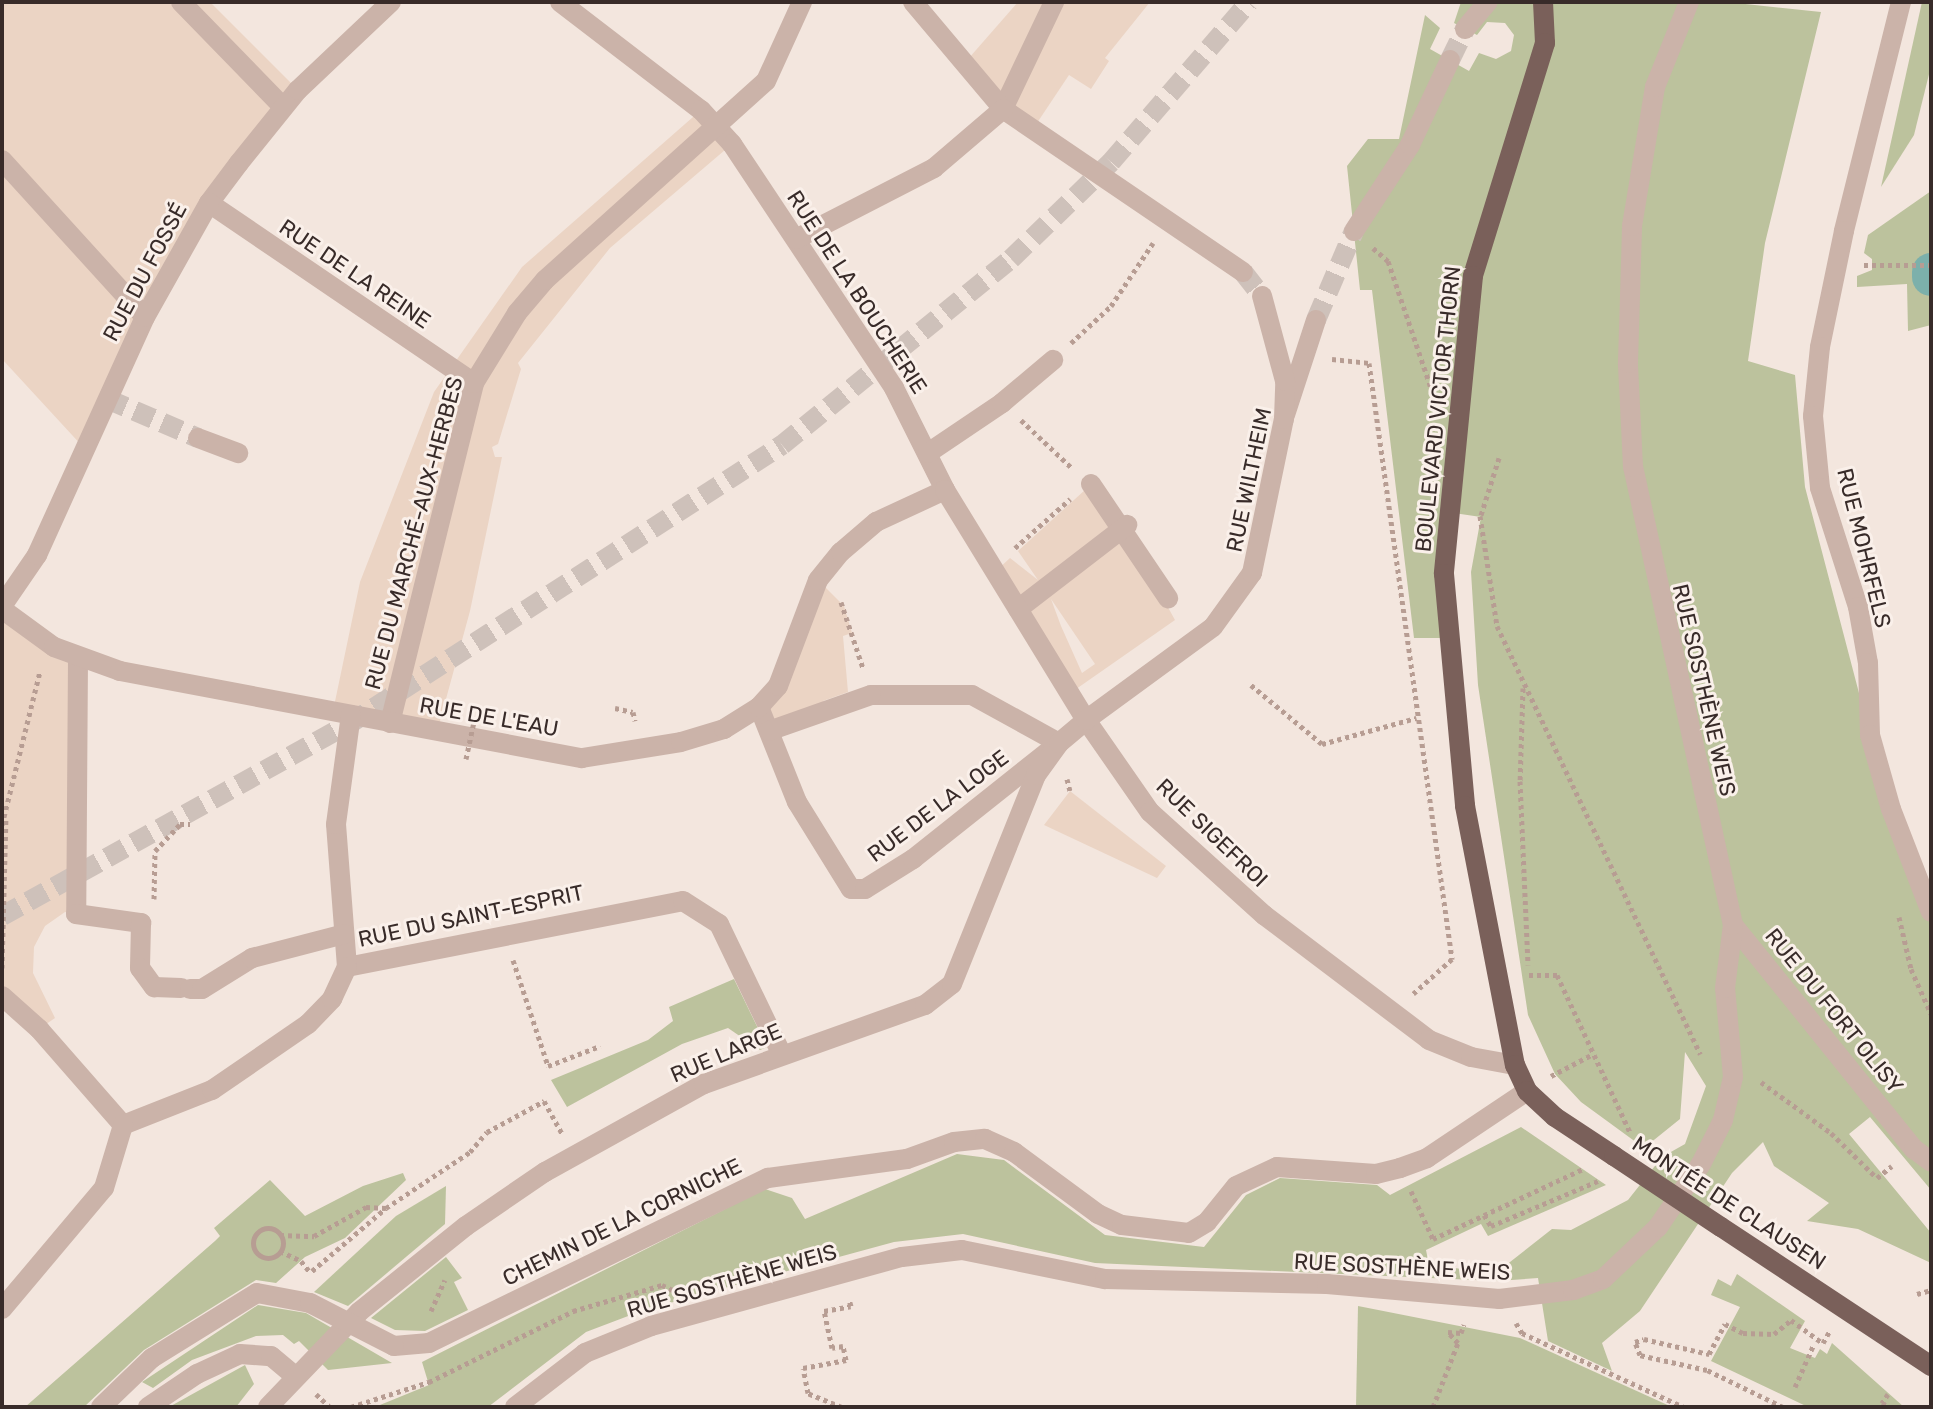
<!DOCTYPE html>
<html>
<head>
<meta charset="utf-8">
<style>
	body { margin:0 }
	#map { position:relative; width:1933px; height:1409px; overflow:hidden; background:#f3e6de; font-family:Rubik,sans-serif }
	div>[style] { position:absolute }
	.green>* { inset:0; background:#bcc29d }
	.plaza>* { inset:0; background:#ebd4c4 }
	.canal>* { height:38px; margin:-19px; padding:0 19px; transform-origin:19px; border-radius:19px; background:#7cb0ab }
	.pedestrian-tunnel>* { height:20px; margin-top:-10px; transform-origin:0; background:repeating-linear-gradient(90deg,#cec1ba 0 20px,transparent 0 30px) }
	.minor-tunnel>* { height:20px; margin-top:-10px; transform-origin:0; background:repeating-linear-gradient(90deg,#cec1ba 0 20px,transparent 0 30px) }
	.primary-tunnel>* { height:20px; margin-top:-10px; transform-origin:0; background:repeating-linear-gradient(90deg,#cec1ba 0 20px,transparent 0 30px) }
	.path>* { height:5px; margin-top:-2.5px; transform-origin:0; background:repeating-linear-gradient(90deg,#b79d93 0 4px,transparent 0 8px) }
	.path>.ring { margin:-2.5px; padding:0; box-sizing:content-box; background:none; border:5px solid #b79d93; border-radius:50% }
	.pedestrian>* { height:20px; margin:-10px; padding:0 10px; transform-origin:10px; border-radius:10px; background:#cbb3a9 }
	.minor>* { height:20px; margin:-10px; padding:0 10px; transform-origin:10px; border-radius:10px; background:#cbb3a9 }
	.primary>* { height:20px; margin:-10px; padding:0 10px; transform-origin:10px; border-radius:10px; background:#7a605a }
	.path-bridge>* { height:5px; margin-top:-2.5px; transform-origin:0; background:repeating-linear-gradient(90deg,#b79d93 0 4px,transparent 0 8px) }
	.minor-bridge>* { height:20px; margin:-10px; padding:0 10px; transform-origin:10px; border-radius:10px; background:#cbb3a9 }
	.primary-bridge>* { height:20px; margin:-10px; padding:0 10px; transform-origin:10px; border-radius:10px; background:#7a605a }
	span { translate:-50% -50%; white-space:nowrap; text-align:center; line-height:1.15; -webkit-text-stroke:6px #faf0ea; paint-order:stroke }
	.street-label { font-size:22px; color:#382b29 }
	.frame { position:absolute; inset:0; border:4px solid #382b29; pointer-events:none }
</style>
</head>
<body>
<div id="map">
	<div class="green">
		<i style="clip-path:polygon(1461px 2px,1727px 2px,1821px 12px,1765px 243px,1748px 361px,1795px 375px,1805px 487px,1870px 735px,1931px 912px,1931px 1190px,1870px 1117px,1849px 1134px,1931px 1233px,1931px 1263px,1858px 1229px,1807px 1221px,1829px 1203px,1774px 1166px,1763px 1142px,1732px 1173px,1640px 1311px,1602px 1343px,1612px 1371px,1548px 1341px,1538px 1278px,1497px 1281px,1095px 1263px,963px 1234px,894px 1242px,644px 1310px,586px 1332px,488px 1407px,375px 1407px,429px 1385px,422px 1362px,765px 1189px,792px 1198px,805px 1219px,957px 1154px,1004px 1160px,1105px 1235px,1204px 1247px,1246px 1195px,1280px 1178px,1377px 1185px,1390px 1195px,1521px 1127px,1606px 1185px,1488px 1236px,1481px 1224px,1426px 1250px,1429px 1265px,1496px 1273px,1552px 1229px,1571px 1230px,1628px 1200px,1662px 1157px,1685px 1144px,1706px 1086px,1685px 1052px,1680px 1119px,1644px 1148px,1581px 1102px,1555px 1074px,1528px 1015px,1478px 685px,1471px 572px,1481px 517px,1447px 512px,1450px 638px,1414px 638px,1372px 290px,1360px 290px,1347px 166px,1368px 139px,1399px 139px,1425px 15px,1440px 28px,1430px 49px,1469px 71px,1479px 53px,1496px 59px,1511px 51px,1514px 35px,1505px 23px,1487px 22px,1477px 35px,1454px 23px)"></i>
		<i style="clip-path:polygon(1922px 2px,1931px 2px,1931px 66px,1914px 135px,1881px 187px)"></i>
		<i style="clip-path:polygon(1931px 191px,1931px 325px,1908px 331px,1907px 284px,1857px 287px,1857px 276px,1872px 270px,1872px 259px,1864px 253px,1868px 235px)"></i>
		<i style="clip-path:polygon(734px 979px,767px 1047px,760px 1050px,728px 1028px,682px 1044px,567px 1107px,551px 1080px,648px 1040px,673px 1021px,669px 1007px)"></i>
		<i style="clip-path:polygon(403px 1173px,406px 1180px,345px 1238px,305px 1257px,276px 1283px,256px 1280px,144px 1350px,84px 1407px,25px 1407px,215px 1241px,220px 1236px,214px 1228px,270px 1180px,305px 1216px,363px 1186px)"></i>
		<i style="clip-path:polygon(446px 1186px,445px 1224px,348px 1306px,314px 1292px,396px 1216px)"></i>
		<i style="clip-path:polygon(446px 1257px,462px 1278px,454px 1282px,468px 1310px,425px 1331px,395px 1330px,371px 1318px)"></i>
		<i style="clip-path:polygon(1737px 1274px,1805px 1321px,1790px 1348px,1815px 1358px,1820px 1349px,1827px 1354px,1832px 1343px,1904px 1407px,1808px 1407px,1711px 1361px,1740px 1307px,1711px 1295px,1718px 1279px,1731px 1286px)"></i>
		<i style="clip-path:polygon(258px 1305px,306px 1313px,392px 1363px,328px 1370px,299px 1341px,294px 1344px,283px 1335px,256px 1336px,192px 1360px,153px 1388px,142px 1382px)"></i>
		<i style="clip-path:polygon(1358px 1306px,1520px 1338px,1672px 1407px,1356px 1407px)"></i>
		<i style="clip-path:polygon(245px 1365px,254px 1384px,236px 1407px,169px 1407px)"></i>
	</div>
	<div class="plaza">
		<i style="clip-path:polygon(2px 2px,210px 2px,298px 90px,239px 163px,84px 448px,2px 359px)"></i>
		<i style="clip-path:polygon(1018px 2px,1150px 2px,1105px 58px,1109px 61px,1091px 89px,1069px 75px,1033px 129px,962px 66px)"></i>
		<i style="clip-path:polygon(701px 110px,732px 144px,610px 248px,518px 363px,521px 369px,498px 444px,492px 447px,495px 457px,502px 457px,470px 611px,437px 732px,333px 711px,360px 582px,434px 392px,522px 267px)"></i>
		<i style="clip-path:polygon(evenodd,1097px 479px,1175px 620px,1069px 694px,995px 572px,1010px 558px,1038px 580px,1018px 551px,1097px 479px,1051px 599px,1095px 664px,1082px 673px,1061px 626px,1051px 599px)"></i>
		<i style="clip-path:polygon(818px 580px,844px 606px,852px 633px,843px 636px,848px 692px,823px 701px,826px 711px,769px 731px,759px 707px)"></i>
		<i style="clip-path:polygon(2px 609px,78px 659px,76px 914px,65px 912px,45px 926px,34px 947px,33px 973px,55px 1018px,39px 1029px,2px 996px)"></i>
		<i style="clip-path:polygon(1070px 791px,1166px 866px,1157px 878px,1044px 825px)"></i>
	</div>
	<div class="canal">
		<i style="left:1931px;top:272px;width:5px;rotate:90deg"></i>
	</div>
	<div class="pedestrian-tunnel">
		<i style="left:1450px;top:60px;width:34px;rotate:-64deg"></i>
		<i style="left:1316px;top:320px;width:97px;rotate:-66.9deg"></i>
		<i style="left:107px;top:399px;width:99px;rotate:23.2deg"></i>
	</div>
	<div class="minor-tunnel">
		<i style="left:1243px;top:272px;width:31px;rotate:52deg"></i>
	</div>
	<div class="primary-tunnel">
		<i style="left:2px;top:916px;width:397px;rotate:-29deg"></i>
		<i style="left:349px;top:724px;width:515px;rotate:-32.8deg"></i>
		<i style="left:782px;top:445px;width:295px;rotate:-39.1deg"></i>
		<i style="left:1011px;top:259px;width:139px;rotate:-44.1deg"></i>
		<i style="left:1111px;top:162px;width:211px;rotate:-49.2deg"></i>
	</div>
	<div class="path">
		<i style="left:1373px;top:248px;width:20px;rotate:41deg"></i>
		<i style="left:1388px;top:261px;width:137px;rotate:71.3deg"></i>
		<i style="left:1864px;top:265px;width:67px"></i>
		<i style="left:1071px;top:343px;width:54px;rotate:-42.8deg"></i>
		<i style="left:1111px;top:306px;width:76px;rotate:-56.3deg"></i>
		<i style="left:1332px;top:359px;width:37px;rotate:6deg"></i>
		<i style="left:1369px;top:363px;width:602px;rotate:82.07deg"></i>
		<i style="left:1452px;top:959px;width:52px;rotate:138.1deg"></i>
		<i style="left:1021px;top:420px;width:70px;rotate:43.3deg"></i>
		<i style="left:1481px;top:515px;width:60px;rotate:-72.5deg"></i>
		<i style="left:1480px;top:516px;width:111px;rotate:81.2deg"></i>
		<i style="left:1497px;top:626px;width:474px;rotate:64.6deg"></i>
		<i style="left:1015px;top:548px;width:74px;rotate:-41.7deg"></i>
		<i style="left:841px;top:602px;width:70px;rotate:71.6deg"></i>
		<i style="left:1251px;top:685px;width:92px;rotate:39.7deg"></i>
		<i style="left:1322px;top:744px;width:98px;rotate:-15.5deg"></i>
		<i style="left:1523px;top:688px;width:93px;rotate:91.8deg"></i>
		<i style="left:1520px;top:781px;width:184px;rotate:87.5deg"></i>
		<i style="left:615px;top:708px;width:18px;rotate:13deg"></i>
		<i style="left:633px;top:712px;width:9px;rotate:77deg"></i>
		<i style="left:1067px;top:779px;width:12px;rotate:76deg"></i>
		<i style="left:2px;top:825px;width:159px;rotate:-76.1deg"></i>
		<i style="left:154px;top:899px;width:48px;rotate:-88.8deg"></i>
		<i style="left:155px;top:851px;width:37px;rotate:-47deg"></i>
		<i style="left:180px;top:824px;width:10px"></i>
		<i style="left:1899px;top:917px;width:53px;rotate:77deg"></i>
		<i style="left:1911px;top:969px;width:49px;rotate:66deg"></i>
		<i style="left:513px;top:960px;width:112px;rotate:71.7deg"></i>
		<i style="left:548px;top:1066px;width:56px;rotate:-21deg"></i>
		<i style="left:2px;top:968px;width:149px;rotate:-88.5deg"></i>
		<i style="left:1529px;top:975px;width:28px"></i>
		<i style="left:1557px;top:975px;width:173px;rotate:65.1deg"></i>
		<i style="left:1551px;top:1076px;width:47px;rotate:-27.6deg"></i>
		<i style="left:1761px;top:1082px;width:87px;rotate:36.1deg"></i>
		<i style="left:1831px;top:1133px;width:64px;rotate:44.4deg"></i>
		<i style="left:1877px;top:1178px;width:19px;rotate:-39deg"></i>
		<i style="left:1411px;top:1191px;width:53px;rotate:65.4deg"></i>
		<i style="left:1433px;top:1239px;width:166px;rotate:-25deg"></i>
		<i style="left:1484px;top:1215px;width:13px;rotate:58deg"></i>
		<i style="left:1491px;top:1226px;width:116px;rotate:-22.8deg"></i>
		<i class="ring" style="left:253px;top:1228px;width:25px;height:25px"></i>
		<i style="left:280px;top:1235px;width:34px;rotate:2deg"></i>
		<i style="left:314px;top:1236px;width:60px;rotate:-29.1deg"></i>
		<i style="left:366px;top:1207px;width:20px;rotate:3deg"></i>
		<i style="left:280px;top:1251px;width:23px;rotate:25deg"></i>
		<i style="left:301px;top:1261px;width:14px;rotate:51deg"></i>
		<i style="left:312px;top:1271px;width:97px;rotate:-40.4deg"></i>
		<i style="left:386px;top:1208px;width:101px;rotate:-33.7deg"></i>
		<i style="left:470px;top:1152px;width:26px;rotate:-50deg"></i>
		<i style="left:487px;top:1132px;width:65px;rotate:-28.5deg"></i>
		<i style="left:544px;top:1101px;width:37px;rotate:61deg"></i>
		<i style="left:1917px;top:1294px;width:15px;rotate:-16deg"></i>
		<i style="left:431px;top:1311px;width:34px;rotate:-66deg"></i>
		<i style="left:1516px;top:1323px;width:12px;rotate:59deg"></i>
		<i style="left:1522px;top:1333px;width:178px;rotate:24.6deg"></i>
		<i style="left:1795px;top:1387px;width:47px;rotate:-66.2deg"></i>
		<i style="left:316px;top:1394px;width:19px;rotate:43deg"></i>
		<i style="left:1888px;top:1394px;width:11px;rotate:124deg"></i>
		<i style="left:1882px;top:1403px;width:7px;rotate:34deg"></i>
		<i style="left:351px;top:1407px;width:82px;rotate:-17.8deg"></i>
		<i style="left:429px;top:1382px;width:161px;rotate:-26.2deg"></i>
		<i style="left:573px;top:1311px;width:93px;rotate:-16.3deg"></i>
		<i style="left:662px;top:1285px;width:14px;rotate:25deg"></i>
		<i style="left:842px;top:1407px;width:37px;rotate:-158deg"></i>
		<i style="left:808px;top:1393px;width:25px;rotate:-101deg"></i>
		<i style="left:803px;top:1368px;width:44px;rotate:-10.5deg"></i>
		<i style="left:846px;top:1360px;width:14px;rotate:-102deg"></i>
		<i style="left:843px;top:1346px;width:11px;rotate:170deg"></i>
		<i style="left:832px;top:1348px;width:38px;rotate:-102deg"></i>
		<i style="left:824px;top:1311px;width:27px;rotate:-10deg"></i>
		<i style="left:851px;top:1306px;width:7px;rotate:-106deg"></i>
		<i style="left:847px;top:1407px;width:8px"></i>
		<i style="left:1433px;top:1407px;width:69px;rotate:-68.7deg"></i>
		<i style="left:1458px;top:1343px;width:15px;rotate:-132deg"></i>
		<i style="left:1448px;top:1332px;width:13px;rotate:4deg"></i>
		<i style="left:1461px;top:1333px;width:9px;rotate:-72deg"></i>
		<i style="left:1783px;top:1407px;width:85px;rotate:-154deg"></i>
		<i style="left:1707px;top:1370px;width:69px;rotate:-167.4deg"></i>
		<i style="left:1640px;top:1355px;width:14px;rotate:-111deg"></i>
		<i style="left:1635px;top:1342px;width:9px;rotate:-18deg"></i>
		<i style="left:1644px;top:1339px;width:67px;rotate:13deg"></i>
		<i style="left:1709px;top:1354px;width:34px;rotate:-62deg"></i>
		<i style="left:1725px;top:1324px;width:20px;rotate:27deg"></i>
		<i style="left:1743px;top:1333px;width:31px;rotate:2deg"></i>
		<i style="left:1774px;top:1334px;width:22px;rotate:-39deg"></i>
		<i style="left:1791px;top:1320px;width:39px;rotate:36deg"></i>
		<i style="left:1823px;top:1343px;width:13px;rotate:-61deg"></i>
	</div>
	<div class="pedestrian">
		<i style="left:181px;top:2px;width:146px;rotate:45.8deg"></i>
		<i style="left:560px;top:2px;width:178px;rotate:37.5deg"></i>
		<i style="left:701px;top:110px;width:46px;rotate:47.6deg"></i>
		<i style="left:732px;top:144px;width:293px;rotate:56.4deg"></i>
		<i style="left:894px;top:388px;width:114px;rotate:63.4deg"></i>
		<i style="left:1465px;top:29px;width:35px;rotate:-50deg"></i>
		<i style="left:1003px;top:109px;width:119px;rotate:-64.5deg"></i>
		<i style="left:2px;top:160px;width:212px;rotate:47.7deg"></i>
		<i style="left:239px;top:163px;width:50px;rotate:126.9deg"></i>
		<i style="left:209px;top:203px;width:320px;rotate:34.2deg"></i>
		<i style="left:1354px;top:231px;width:103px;rotate:-56.9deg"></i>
		<i style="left:1410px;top:145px;width:94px;rotate:-64.8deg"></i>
		<i style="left:1285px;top:415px;width:100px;rotate:-71.9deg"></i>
		<i style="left:198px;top:438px;width:43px;rotate:20.6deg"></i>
		<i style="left:928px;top:453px;width:89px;rotate:-34deg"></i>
		<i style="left:1002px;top:403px;width:67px;rotate:-40.1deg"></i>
		<i style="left:1091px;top:484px;width:138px;rotate:56deg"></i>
		<i style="left:1018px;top:609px;width:138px;rotate:-37.6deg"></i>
		<i style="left:78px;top:659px;width:255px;rotate:90.4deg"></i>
		<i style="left:76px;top:914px;width:66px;rotate:7.9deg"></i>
		<i style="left:141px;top:923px;width:45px;rotate:91.3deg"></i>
		<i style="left:140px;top:968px;width:24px;rotate:54deg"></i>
		<i style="left:154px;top:987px;width:27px;rotate:2deg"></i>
		<i style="left:759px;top:707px;width:102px;rotate:68.2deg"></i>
		<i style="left:797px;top:802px;width:102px;rotate:58.2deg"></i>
		<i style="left:851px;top:889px;width:14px"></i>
		<i style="left:865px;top:889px;width:57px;rotate:-32deg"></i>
		<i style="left:913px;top:859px;width:186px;rotate:-38.5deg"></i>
		<i style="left:1059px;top:743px;width:99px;rotate:-151.1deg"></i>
		<i style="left:972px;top:695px;width:101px;rotate:180deg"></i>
		<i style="left:871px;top:695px;width:108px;rotate:160.6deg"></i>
		<i style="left:1086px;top:720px;width:112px;rotate:55.2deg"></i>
		<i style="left:1150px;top:812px;width:154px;rotate:42.1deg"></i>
		<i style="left:1264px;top:915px;width:207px;rotate:37.1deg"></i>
		<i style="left:1429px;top:1040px;width:45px;rotate:22deg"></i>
		<i style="left:1471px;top:1057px;width:45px;rotate:10.3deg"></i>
		<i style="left:390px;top:723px;width:350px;rotate:-76.1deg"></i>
		<i style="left:474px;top:383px;width:82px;rotate:-58.4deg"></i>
		<i style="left:517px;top:313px;width:43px;rotate:-49.7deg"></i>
		<i style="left:545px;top:280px;width:297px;rotate:-42deg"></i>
		<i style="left:766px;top:81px;width:87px;rotate:-65.5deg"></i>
	</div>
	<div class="minor">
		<i style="left:913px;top:2px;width:140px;rotate:49.9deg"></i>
		<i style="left:1003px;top:109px;width:290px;rotate:34.2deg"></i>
		<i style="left:1901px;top:2px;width:236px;rotate:104deg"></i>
		<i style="left:1844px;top:231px;width:118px;rotate:101.7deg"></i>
		<i style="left:1820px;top:347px;width:69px;rotate:95.8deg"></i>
		<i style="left:1813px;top:416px;width:72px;rotate:84.4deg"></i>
		<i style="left:1820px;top:488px;width:125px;rotate:72.3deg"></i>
		<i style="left:1858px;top:607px;width:57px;rotate:79.9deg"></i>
		<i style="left:1868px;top:663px;width:72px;rotate:88.4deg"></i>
		<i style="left:1870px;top:735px;width:77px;rotate:74.2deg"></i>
		<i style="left:1891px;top:809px;width:110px;rotate:68.8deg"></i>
		<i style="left:239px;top:163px;width:94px;rotate:-51.1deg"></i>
		<i style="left:298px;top:90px;width:128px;rotate:-43.4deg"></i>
		<i style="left:796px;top:239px;width:155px;rotate:-27.2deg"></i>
		<i style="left:934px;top:168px;width:91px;rotate:-40.5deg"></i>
		<i style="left:2px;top:606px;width:62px;rotate:-55.5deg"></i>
		<i style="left:37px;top:555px;width:261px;rotate:-65.6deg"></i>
		<i style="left:145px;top:317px;width:131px;rotate:-60.7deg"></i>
		<i style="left:2px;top:609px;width:64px;rotate:36.2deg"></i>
		<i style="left:54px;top:647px;width:70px;rotate:20deg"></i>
		<i style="left:120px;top:671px;width:470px;rotate:10.7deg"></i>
		<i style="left:582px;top:758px;width:100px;rotate:-9.2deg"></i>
		<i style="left:681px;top:742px;width:45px;rotate:-16.8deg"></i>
		<i style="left:724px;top:729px;width:41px;rotate:-32.2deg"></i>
		<i style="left:759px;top:707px;width:28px;rotate:-48deg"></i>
		<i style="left:778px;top:686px;width:113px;rotate:-69.3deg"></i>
		<i style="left:818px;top:580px;width:36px;rotate:-51deg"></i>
		<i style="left:841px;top:552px;width:46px;rotate:-40.6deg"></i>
		<i style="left:876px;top:522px;width:76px;rotate:-24.9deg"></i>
		<i style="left:945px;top:490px;width:270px;rotate:58.5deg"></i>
		<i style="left:1733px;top:925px;width:288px;rotate:51.1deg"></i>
		<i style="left:1914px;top:1149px;width:21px;rotate:37deg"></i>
		<i style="left:347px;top:967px;width:342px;rotate:-11.1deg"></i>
		<i style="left:683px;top:901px;width:43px;rotate:32.6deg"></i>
		<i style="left:719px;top:924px;width:143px;rotate:64.3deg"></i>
		<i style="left:347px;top:967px;width:143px;rotate:-94.4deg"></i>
		<i style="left:336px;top:824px;width:110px;rotate:-82.2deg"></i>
		<i style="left:190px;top:989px;width:12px"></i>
		<i style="left:202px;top:989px;width:59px;rotate:-31.8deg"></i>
		<i style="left:252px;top:958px;width:95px;rotate:-14.6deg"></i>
		<i style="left:2px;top:996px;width:50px;rotate:41.7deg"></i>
		<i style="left:39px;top:1029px;width:128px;rotate:48.8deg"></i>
		<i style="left:123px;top:1125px;width:96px;rotate:-21.5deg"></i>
		<i style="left:212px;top:1090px;width:116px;rotate:-34.5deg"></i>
		<i style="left:308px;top:1024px;width:35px;rotate:-46deg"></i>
		<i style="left:332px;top:999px;width:35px;rotate:-65deg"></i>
		<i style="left:2px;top:1309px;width:158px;rotate:-49.9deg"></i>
		<i style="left:104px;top:1188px;width:66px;rotate:-73.2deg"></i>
		<i style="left:394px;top:1346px;width:35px;rotate:-5deg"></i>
		<i style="left:429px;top:1343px;width:377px;rotate:-26deg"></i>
		<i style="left:768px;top:1178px;width:140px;rotate:-7.8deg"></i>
		<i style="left:907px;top:1159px;width:50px;rotate:-19.9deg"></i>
		<i style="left:954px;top:1142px;width:31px;rotate:-6deg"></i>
		<i style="left:985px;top:1139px;width:32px;rotate:24deg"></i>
		<i style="left:1014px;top:1152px;width:104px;rotate:36.4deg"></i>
		<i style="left:1098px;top:1214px;width:26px;rotate:25deg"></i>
		<i style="left:1122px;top:1225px;width:67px;rotate:6.8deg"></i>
		<i style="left:1189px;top:1233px;width:21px;rotate:-31deg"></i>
		<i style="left:1207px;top:1222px;width:46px;rotate:-51.1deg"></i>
		<i style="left:1236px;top:1186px;width:45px;rotate:-24.9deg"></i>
		<i style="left:1277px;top:1167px;width:99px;rotate:4deg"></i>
		<i style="left:1376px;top:1174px;width:25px;rotate:-14deg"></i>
		<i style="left:1400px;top:1168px;width:29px;rotate:-20deg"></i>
		<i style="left:1427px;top:1158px;width:120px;rotate:-33.8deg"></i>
		<i style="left:101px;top:1407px;width:71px;rotate:-43.9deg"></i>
		<i style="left:152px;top:1358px;width:123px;rotate:-31.8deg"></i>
		<i style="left:257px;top:1293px;width:54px;rotate:10.7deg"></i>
		<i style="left:148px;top:1407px;width:59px;rotate:-34deg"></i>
		<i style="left:197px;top:1374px;width:47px;rotate:-24.9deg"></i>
		<i style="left:240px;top:1354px;width:31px;rotate:4deg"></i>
		<i style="left:271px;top:1356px;width:30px;rotate:40deg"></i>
		<i style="left:268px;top:1407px;width:132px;rotate:-46.2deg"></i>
		<i style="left:359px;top:1312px;width:137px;rotate:-38.8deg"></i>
		<i style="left:466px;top:1226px;width:96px;rotate:-34.4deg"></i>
		<i style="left:545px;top:1172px;width:182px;rotate:-29deg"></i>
		<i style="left:704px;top:1084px;width:235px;rotate:-19.7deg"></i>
		<i style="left:925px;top:1005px;width:34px;rotate:-38deg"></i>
		<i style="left:952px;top:984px;width:225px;rotate:-68.1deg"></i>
		<i style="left:1036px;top:775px;width:39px;rotate:-54deg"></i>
		<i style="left:1059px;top:743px;width:35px;rotate:-40deg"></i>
		<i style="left:1086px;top:720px;width:157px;rotate:-36.2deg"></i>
		<i style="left:1213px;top:627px;width:67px;rotate:-54.2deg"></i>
		<i style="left:1252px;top:573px;width:157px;rotate:-78.3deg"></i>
		<i style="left:1284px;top:419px;width:38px;rotate:-88deg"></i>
		<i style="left:1285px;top:381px;width:88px;rotate:-105.1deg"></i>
		<i style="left:515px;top:1407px;width:88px;rotate:-37.6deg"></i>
		<i style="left:585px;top:1353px;width:71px;rotate:-22.2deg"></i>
		<i style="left:651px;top:1326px;width:260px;rotate:-15.4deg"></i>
		<i style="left:902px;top:1257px;width:60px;rotate:-6.7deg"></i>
		<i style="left:962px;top:1250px;width:146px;rotate:11.5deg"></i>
		<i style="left:1105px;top:1279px;width:222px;rotate:1.3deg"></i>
		<i style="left:1327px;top:1284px;width:173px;rotate:5deg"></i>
		<i style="left:1499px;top:1299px;width:75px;rotate:-6.9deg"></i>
		<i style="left:1573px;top:1290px;width:32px;rotate:-20deg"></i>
		<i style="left:1603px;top:1279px;width:76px;rotate:-43.4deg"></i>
		<i style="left:1658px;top:1227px;width:76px;rotate:-55.7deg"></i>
		<i style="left:1701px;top:1164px;width:49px;rotate:-63.4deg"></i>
		<i style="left:1723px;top:1120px;width:44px;rotate:-76.9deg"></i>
		<i style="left:1733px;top:1077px;width:89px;rotate:-95.1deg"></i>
		<i style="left:1725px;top:988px;width:64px;rotate:-82.8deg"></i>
		<i style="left:1733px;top:925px;width:469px;rotate:-102.3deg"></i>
		<i style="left:1633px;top:467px;width:104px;rotate:-92.8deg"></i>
		<i style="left:1628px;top:363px;width:137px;rotate:-88.3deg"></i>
		<i style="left:1632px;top:226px;width:141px;rotate:-80.6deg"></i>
		<i style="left:1655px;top:87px;width:92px;rotate:-68.2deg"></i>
	</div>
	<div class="primary">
		<i style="left:1543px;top:2px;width:41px;rotate:87.2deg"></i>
		<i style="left:1545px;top:43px;width:244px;rotate:107.2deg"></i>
		<i style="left:1473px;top:276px;width:299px;rotate:95.6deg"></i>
		<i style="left:1444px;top:574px;width:233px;rotate:84.8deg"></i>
		<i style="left:1465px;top:806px;width:264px;rotate:79.1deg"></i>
		<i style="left:1515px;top:1065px;width:29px;rotate:65deg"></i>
		<i style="left:1527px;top:1091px;width:38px;rotate:43deg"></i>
		<i style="left:1555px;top:1117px;width:71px;rotate:33.5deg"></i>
		<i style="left:1721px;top:1227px;width:252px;rotate:33.5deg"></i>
	</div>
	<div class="path-bridge">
		<i style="left:466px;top:759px;width:40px;rotate:-78deg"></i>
	</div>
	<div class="minor-bridge">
		<i style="left:310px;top:1303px;width:94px;rotate:27.1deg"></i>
	</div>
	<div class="primary-bridge">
		<i style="left:1614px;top:1156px;width:128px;rotate:33.6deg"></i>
	</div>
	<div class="street-label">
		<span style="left:145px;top:272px;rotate:-62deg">RUE DU FOSSÉ</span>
		<span style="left:355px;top:274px;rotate:34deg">RUE DE LA REINE</span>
		<span style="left:857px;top:292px;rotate:57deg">RUE DE LA BOUCHERIE</span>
		<span style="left:1438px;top:409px;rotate:-84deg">BOULEVARD VICTOR THORN</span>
		<span style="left:1249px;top:480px;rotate:-78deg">RUE WILTHEIM</span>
		<span style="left:414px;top:533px;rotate:-75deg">RUE DU MARCHÉ-AUX-HERBES</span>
		<span style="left:1864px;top:548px;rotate:76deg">RUE MOHRFELS</span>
		<span style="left:1704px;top:690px;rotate:77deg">RUE SOSTHÈNE WEIS</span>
		<span style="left:489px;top:717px;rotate:10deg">RUE DE L'EAU</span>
		<span style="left:938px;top:806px;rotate:-37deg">RUE DE LA LOGE</span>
		<span style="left:1212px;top:833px;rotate:44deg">RUE SIGEFROI</span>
		<span style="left:471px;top:916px;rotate:-12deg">RUE DU SAINT-ESPRIT</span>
		<span style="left:1834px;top:1011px;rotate:51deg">RUE DU FORT OLISY</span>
		<span style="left:726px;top:1053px;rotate:-23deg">RUE LARGE</span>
		<span style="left:1729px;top:1203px;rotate:33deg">MONTÉE DE CLAUSEN</span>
		<span style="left:622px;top:1222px;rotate:-26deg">CHEMIN DE LA CORNICHE</span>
		<span style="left:1402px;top:1267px;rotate:3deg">RUE SOSTHÈNE WEIS</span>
		<span style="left:732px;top:1281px;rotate:-16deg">RUE SOSTHÈNE WEIS</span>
	</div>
	<div class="frame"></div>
</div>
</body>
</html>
